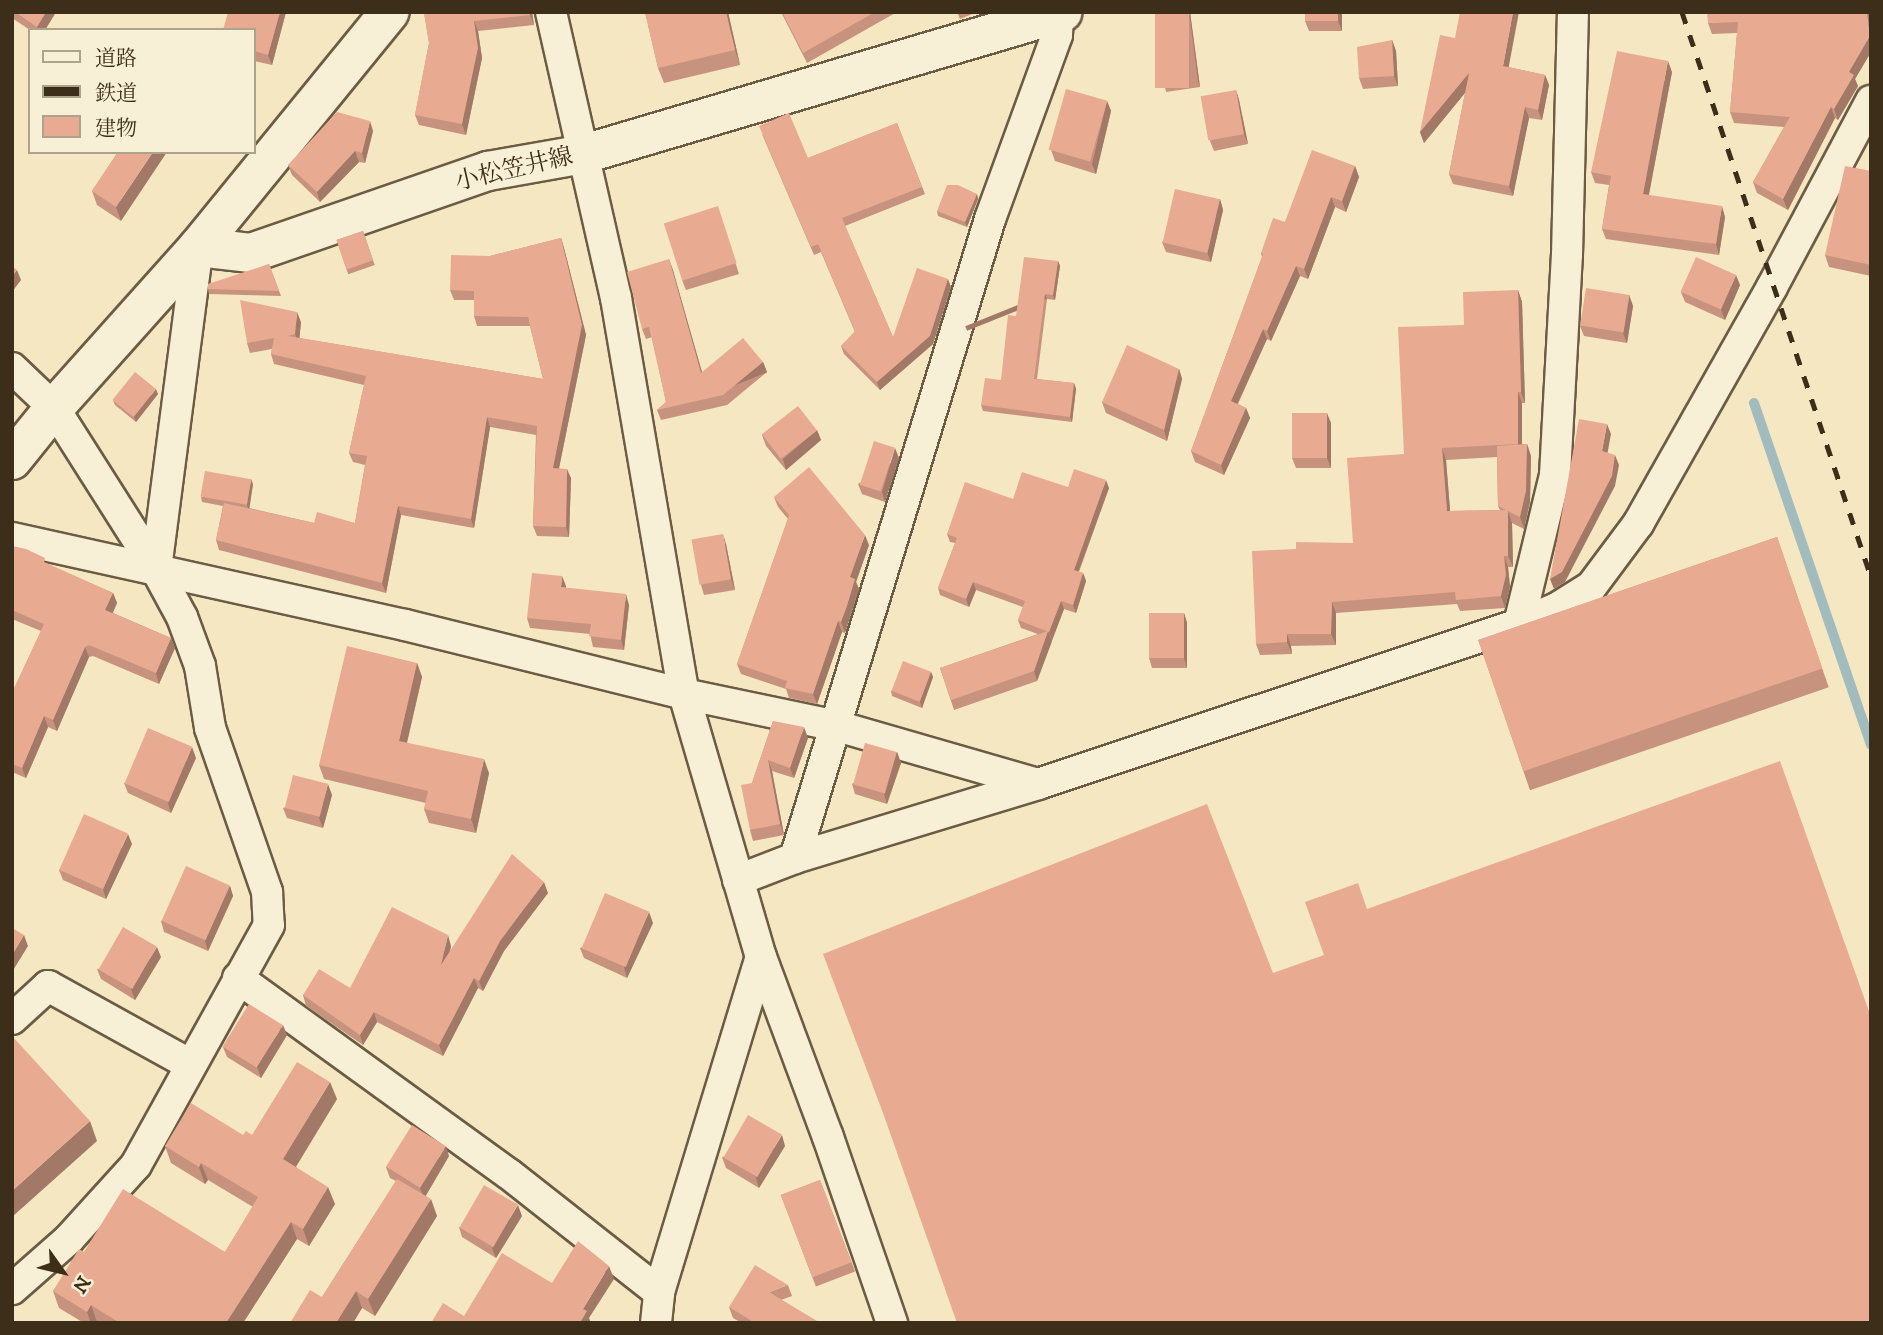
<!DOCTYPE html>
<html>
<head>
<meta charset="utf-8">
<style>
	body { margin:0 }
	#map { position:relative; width:1883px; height:1335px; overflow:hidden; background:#f4e7c2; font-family:"IM FELL DW Pica","Noto Serif JP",serif }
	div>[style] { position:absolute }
	.stream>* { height:10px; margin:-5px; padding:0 5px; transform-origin:5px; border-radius:5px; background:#a2bcbe }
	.roads { filter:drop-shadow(2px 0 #6b5c43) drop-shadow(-2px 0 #6b5c43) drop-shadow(0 2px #6b5c43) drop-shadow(0 -2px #6b5c43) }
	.street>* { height:30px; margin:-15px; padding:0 15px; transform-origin:15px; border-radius:15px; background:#f8efd7 }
	.secondary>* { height:38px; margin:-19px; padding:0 19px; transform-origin:19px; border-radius:19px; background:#f8efd7 }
	.rail>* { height:5px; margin-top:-2.5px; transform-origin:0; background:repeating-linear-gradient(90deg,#3d2e19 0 12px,transparent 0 24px) }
	.wall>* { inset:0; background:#c8937e; transform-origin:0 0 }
	.shaded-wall>* { inset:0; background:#a27866; transform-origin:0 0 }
	.building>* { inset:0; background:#e8ab92; transform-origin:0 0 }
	span { translate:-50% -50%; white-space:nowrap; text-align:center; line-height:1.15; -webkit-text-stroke:5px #f8efd7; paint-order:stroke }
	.street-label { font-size:24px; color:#3d2e19 }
	.frame { position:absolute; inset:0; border:14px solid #3d2e19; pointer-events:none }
	.legend { position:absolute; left:28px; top:28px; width:228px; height:126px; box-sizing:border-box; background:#f8efd7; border:2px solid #ada28b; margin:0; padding:9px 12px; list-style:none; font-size:21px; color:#3d2e19 }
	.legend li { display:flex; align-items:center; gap:14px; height:35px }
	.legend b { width:35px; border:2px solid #ada28b }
	.north { position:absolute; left:28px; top:1237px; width:70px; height:70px; -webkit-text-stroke:5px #f8efd7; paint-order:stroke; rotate:124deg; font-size:19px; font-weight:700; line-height:28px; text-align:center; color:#3d2e19 }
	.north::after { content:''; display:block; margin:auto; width:24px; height:32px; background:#3d2e19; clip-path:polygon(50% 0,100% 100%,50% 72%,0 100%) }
</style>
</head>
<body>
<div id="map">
	<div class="stream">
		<i style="left:1754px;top:403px;width:361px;rotate:71.1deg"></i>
	</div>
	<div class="roads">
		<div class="street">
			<i style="left:551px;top:12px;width:293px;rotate:77.2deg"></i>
			<i style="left:616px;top:298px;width:402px;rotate:80.3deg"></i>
			<i style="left:684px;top:694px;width:274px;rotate:73.7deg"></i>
			<i style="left:761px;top:957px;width:192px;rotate:69.6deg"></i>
			<i style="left:828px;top:1137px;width:197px;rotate:71deg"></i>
			<i style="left:12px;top:368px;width:58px;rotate:43.6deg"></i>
			<i style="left:54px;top:408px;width:191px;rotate:57.6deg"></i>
			<i style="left:156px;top:569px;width:55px;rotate:61.6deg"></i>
			<i style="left:182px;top:617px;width:52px;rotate:69.8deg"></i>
			<i style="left:200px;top:666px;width:63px;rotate:80.8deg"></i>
			<i style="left:210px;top:728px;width:174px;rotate:70.8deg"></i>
			<i style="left:267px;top:892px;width:33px;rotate:87deg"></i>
			<i style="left:269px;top:925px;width:274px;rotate:119deg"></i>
			<i style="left:136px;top:1165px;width:100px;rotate:132.2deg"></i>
			<i style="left:69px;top:1239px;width:76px;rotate:138.7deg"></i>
			<i style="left:12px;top:538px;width:403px;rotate:12.5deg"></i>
			<i style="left:405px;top:625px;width:287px;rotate:13.9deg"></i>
			<i style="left:684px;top:694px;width:156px;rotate:11.8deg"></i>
			<i style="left:837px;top:726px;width:209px;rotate:16.1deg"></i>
			<i style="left:1038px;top:784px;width:507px;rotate:-18.4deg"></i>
			<i style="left:1519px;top:624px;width:41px;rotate:-22.8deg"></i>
			<i style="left:1557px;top:608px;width:40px;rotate:-32deg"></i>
			<i style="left:1591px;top:587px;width:79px;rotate:-53.3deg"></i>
			<i style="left:1638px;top:524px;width:272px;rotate:-60.5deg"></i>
			<i style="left:1772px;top:287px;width:211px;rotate:-62deg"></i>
			<i style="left:156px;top:569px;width:325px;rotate:-82.6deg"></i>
			<i style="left:1519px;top:624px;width:153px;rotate:-76.4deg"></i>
			<i style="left:1555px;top:475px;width:220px;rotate:-86.9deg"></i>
			<i style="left:1567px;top:255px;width:243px;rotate:-88.6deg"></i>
			<i style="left:795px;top:858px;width:254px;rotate:-16.9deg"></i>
			<i style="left:738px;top:880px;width:61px;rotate:-21.1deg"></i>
			<i style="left:795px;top:858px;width:668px;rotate:-73.03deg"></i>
			<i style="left:990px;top:219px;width:196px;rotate:-70deg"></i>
			<i style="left:1057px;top:35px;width:21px;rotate:-87deg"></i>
			<i style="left:238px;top:978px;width:334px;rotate:35.9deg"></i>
			<i style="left:509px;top:1174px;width:191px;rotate:38.2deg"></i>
			<i style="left:12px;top:1019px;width:49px;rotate:-42.5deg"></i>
			<i style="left:48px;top:986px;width:163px;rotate:28.9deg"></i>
			<i style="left:656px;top:1323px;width:31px;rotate:-84deg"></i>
			<i style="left:659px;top:1292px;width:350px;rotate:-73.1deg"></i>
		</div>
		<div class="secondary">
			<i style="left:198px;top:247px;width:53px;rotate:6.5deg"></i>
			<i style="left:251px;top:253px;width:251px;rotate:-19.1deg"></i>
			<i style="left:488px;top:171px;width:97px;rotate:-10deg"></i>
			<i style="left:584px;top:154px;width:499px;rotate:-16.5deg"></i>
			<i style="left:12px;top:460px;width:67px;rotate:-51.1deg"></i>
			<i style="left:54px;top:408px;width:216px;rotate:-48.2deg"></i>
			<i style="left:198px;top:247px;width:303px;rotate:-50.8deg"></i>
		</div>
	</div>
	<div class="rail">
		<i style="left:1682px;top:12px;width:596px;rotate:71.5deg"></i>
	</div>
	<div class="wall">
		<i style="clip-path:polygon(12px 12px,56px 12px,45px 30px,30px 30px,12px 18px)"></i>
		<i style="clip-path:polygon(286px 12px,272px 65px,254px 61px,254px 30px)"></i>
		<i style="clip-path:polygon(424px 12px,532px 12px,534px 25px,478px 31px,482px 58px,466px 135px,419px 125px,415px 115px,429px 43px)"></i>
		<i style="clip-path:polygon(645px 12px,728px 12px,740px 65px,664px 83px,658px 68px)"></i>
		<i style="clip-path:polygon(781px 12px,897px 12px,807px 63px)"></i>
		<i style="clip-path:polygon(957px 12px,977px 12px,960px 19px)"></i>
		<i style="clip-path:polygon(1190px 12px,1200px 87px,1166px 92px,1165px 87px)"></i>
		<i style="clip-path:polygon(1342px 12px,1342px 31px,1309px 31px,1305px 21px)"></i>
		<i style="clip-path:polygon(1870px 12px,1871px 52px,1855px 79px,1858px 86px,1838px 120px,1835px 118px,1788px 210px,1757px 193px,1753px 182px,1784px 127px,1734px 123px,1730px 112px,1737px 33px,1712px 34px,1708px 23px)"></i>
		<i style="clip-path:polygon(1455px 38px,1508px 67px,1545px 75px,1549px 85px,1542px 120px,1529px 118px,1513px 196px,1453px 184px,1449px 174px,1465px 93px,1424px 143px,1420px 132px)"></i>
		<i style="clip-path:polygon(1392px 40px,1396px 51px,1398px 86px,1363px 89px,1359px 78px)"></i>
		<i style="clip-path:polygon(1672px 72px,1649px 195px,1725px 217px,1719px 255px,1606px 239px,1602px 229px,1609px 185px,1595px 183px,1591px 172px)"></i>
		<i style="clip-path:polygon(1236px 90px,1239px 100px,1248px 144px,1214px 151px,1210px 141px)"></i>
		<i style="clip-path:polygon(1107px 101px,1111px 111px,1096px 174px,1055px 161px,1051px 150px)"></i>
		<i style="clip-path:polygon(897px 123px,925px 194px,845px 226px,893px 337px,951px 287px,933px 344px,880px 390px,844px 354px,841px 346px,855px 332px,821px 252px,814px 255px,762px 134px,808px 158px)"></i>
		<i style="clip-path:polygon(373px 131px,365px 163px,359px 162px,320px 202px,292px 175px,288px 165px)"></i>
		<i style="clip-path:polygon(118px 152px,121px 221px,97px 205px,92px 191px)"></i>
		<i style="clip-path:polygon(1355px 166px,1359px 177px,1346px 212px,1335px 207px,1308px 279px,1300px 276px,1271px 341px,1267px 339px,1238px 404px,1246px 408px,1250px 418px,1224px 475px,1195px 462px,1191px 451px,1262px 257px,1261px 253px,1285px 222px)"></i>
		<i style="clip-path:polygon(1871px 171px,1871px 276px,1829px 267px,1825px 255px)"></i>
		<i style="clip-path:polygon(977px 194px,978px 199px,967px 227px,938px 216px,937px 211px)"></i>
		<i style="clip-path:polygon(1220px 199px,1223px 210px,1211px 262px,1166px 252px,1162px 242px)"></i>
		<i style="clip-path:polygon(721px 217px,739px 274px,686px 290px,682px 280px)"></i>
		<i style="left:363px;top:231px;width:36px;height:28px;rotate:71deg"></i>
		<i style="clip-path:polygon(561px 238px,564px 248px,586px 335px,559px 468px,571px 478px,569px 537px,537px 536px,533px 526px,536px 435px,490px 427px,474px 528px,401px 515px,386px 593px,219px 550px,216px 540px,223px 506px,202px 502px,201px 497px,253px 484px,249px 508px,314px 523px,355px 523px,365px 465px,353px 462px,349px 453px,364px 385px,274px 364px,271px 354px,272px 349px,250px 353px,247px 343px,301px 322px,299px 338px,543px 379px,530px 326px,477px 326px,474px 316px,474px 300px,454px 300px,450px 290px,490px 256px)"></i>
		<i style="clip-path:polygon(669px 259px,702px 372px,763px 362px,767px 372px,727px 405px,661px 420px,657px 410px,666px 402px,652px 337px,646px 339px,642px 329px)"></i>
		<i style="clip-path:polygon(1058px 261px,1060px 266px,1055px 300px,1047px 299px,1037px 379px,1074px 383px,1076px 389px,1072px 422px,983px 411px,981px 405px,1001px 380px)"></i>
		<i style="clip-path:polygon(269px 264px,281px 296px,209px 294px,208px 289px)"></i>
		<i style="clip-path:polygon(1740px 285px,1725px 320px,1685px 302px,1681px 292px)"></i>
		<i style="clip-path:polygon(evenodd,1518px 290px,1522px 302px,1525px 403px,1522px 403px,1522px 444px,1527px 444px,1531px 456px,1530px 502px,1524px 529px,1512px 523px,1513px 567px,1508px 567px,1510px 587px,1505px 608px,1460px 611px,1457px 604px,1336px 613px,1336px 645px,1291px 646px,1292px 654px,1260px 655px,1256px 644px,1296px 549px,1353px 543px,1404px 454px,1464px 325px,1518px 290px,1497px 457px,1498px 506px,1500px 510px,1450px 511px,1446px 460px,1497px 457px)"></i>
		<i style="clip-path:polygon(1629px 295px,1633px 306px,1627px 343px,1584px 336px,1580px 326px)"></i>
		<i style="clip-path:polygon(1179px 369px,1182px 379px,1167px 441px,1106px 413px,1102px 402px)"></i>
		<i style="clip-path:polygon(158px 394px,136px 422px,115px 405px,113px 400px)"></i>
		<i style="clip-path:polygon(1331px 423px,1331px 468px,1296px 468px,1292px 458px)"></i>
		<i style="clip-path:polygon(817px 430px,821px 440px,786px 470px,766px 446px,762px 435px)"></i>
		<i style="clip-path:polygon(899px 458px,885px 502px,862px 494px,858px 484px)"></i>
		<i style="clip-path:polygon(1068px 487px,1109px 488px,1079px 572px,1083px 573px,1086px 581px,1076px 613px,1064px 609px,1037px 681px,954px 710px,940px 668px,1038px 634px,1021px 628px,1018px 620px,1023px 607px,976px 590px,969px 607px,940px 595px,938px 588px,955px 543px,950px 542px,947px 534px,1013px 499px)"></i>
		<i style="clip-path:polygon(774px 497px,869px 545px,856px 582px,859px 589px,850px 617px,845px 633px,842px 632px,817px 704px,789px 698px,786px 689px,741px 674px,737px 664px,788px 519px,778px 507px)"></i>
		<i style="left:1777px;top:537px;width:159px;height:316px;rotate:71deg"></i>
		<i style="clip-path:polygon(726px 544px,735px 590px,704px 595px,701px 585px)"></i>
		<i style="clip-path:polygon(12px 546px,47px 564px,113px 593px,117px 603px,113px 613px,171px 638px,175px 648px,159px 684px,93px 656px,89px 657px,57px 731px,48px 727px,26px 778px,12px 772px,12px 693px,41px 631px,12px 619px)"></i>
		<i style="clip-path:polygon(566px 586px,566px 588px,629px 605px,624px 650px,593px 647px,590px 634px,530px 628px,527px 618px)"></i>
		<i style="clip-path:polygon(1184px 613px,1187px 623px,1187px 668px,1152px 668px,1149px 658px)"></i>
		<i style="clip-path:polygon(417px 663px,422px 677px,407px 743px,489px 773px,476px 833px,429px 823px,424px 809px,426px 803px,324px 779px,319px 765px)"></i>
		<i style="clip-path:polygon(931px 672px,933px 677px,922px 708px,892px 696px,891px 691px)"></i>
		<i style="clip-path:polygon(773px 721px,808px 738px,794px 778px,772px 771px,784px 835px,753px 841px,750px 830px,752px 783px)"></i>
		<i style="clip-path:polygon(897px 752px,901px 763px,887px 804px,855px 794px,852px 784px)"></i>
		<i style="clip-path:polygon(196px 758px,171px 813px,128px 793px,124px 783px)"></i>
		<i style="clip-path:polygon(332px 795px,323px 828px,287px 818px,283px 808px)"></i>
		<i style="clip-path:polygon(132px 844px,106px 899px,63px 880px,59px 870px)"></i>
		<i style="clip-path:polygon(230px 886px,233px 896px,208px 951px,164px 932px,161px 921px)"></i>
		<i style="clip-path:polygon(548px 893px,504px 951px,483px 991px,478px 988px,443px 1056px,377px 1022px,363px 1045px,306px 1006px,303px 995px,350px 988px,451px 946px,450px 951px)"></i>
		<i style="clip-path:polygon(653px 923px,627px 978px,584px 958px,580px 948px)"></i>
		<i style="clip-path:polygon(161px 957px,135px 1000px,101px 979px,97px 969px)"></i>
		<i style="clip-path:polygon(287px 1035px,261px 1078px,227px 1057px,223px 1047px)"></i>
		<i style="clip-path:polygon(337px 1099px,296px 1167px,335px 1204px,309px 1246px,297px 1239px,243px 1323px,84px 1323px,59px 1308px,53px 1291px,84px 1252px,225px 1252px,253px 1207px,208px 1180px,205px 1184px,171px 1163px,165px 1146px,243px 1135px,252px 1135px)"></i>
		<i style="clip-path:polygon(785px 1146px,759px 1188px,726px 1168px,722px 1157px)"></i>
		<i style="clip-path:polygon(449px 1156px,425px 1196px,437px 1216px,375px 1316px,362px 1308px,353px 1323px,290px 1323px,322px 1297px,396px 1181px,390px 1178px,386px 1167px)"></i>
		<i style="left:820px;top:1180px;width:98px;height:42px;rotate:69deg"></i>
		<i style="clip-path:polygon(522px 1216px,496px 1258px,462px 1237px,459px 1227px)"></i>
		<i style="clip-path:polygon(788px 1285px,792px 1296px,781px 1300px,820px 1323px,742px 1323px,733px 1318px,729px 1307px)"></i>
	</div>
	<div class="shaded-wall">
		<i style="clip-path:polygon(46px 12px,56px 12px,45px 30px,38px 30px,37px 27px)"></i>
		<i style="clip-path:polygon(280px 12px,286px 12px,272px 65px,268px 55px)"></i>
		<i style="clip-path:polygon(530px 12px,532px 12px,534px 25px,530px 15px)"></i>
		<i style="clip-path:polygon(726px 12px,728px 12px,740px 65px,735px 50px)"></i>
		<i style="clip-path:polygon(1189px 12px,1190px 12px,1200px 87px,1198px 81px)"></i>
		<i style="clip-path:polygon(1338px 12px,1342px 12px,1342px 31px,1338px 21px)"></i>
		<i style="clip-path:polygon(1513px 12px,1519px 12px,1507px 76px,1503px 66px)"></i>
		<i style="clip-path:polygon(1867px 12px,1870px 12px,1871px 18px,1871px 52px,1855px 79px,1858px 86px,1838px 120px,1834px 109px,1849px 72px)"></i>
		<i style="clip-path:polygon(474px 21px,478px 31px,482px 58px,466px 135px,462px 124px)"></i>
		<i style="clip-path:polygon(1392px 40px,1396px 51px,1398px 86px,1394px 76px)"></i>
		<i style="clip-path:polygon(1668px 61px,1672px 72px,1647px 204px,1643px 194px)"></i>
		<i style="clip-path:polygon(1469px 73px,1473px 83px,1424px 143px,1420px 132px)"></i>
		<i style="clip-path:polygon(1545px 75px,1549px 85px,1542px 120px,1538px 110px)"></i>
		<i style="clip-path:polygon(1236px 90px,1239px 100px,1248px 144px,1244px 134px)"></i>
		<i style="clip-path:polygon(1107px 101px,1111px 111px,1096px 174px,1092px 164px)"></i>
		<i style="clip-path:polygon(1525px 107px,1529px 118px,1513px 196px,1509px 186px)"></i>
		<i style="clip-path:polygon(1831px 107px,1835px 118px,1788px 210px,1783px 199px)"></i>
		<i style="clip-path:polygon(370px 121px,373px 131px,365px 163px,362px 153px)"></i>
		<i style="clip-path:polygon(355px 151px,359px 162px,320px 202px,317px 192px)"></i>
		<i style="clip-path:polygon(153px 152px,167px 152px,121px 221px,116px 207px)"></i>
		<i style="clip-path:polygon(1355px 166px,1359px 177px,1346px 212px,1342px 201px)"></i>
		<i style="clip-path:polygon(977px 194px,978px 199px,967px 227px,965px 222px)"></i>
		<i style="clip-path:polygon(1331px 197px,1335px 207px,1308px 279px,1304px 269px)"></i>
		<i style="clip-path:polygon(1220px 199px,1223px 210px,1211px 262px,1207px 252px)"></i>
		<i style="clip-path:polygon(1722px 206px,1725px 217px,1719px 255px,1716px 244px)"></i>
		<i style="clip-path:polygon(561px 238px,564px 248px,586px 335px,557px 478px,553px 468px)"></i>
		<i style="clip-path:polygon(669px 259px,673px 270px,705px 383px,701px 373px)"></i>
		<i style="clip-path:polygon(1058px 261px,1060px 266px,1055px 300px,1053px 295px)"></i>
		<i style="clip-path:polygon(1296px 266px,1300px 276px,1271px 341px,1267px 331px)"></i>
		<i style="clip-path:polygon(17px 270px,21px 280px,12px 292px,12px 276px)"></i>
		<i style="clip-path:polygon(1736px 275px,1740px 285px,1725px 320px,1721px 310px)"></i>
		<i style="clip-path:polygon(948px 279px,951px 287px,933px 344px,880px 390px,877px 382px)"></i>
		<i style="clip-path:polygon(1518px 290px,1522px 302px,1525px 403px,1521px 392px)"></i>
		<i style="left:1045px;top:294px;width:5px;height:86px;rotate:68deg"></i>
		<i style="clip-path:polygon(1629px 295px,1633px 306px,1627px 343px,1623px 333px)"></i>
		<i style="clip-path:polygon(297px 312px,301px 322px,299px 344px,295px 334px)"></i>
		<i style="clip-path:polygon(1263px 329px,1267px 339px,1234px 411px,1231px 401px)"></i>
		<i style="left:763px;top:362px;width:11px;height:52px;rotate:68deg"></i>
		<i style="clip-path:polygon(1179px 369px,1182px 379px,1167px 441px,1164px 430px)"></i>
		<i style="clip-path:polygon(1074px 383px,1076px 389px,1072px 422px,1070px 417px)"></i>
		<i style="clip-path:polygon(156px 389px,158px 394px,136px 422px,134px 417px)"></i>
		<i style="clip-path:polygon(1518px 392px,1522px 403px,1522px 455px,1518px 444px)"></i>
		<i style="clip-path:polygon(1246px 408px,1250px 418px,1224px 475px,1221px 465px)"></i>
		<i style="clip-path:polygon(1327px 413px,1331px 423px,1331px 468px,1327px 458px)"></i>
		<i style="clip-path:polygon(487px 417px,490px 427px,474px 528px,471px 519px)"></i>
		<i style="clip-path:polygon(1607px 424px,1611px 434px,1606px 461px,1602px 451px)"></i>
		<i style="clip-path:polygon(817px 430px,821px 440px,786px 470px,783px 459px)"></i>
		<i style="clip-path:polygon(1527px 444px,1531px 456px,1530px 502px,1524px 529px,1520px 517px)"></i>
		<i style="clip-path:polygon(895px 448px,899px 458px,885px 502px,882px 492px)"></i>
		<i style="clip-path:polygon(1442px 448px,1446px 460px,1451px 522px,1447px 511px)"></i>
		<i style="clip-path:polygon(1615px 455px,1619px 465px,1615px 486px,1565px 582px,1554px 589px,1550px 579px)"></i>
		<i style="clip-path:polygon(567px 469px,571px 478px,569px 537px,566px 527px)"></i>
		<i style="clip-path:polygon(251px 479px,253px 484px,249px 511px,247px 505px)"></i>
		<i style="clip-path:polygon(1106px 480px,1109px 488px,1076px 578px,1074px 570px)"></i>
		<i style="clip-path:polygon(398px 506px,401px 515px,386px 593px,382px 583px)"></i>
		<i style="clip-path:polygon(1508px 511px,1512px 523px,1513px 567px,1508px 556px)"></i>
		<i style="clip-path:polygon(723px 534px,726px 544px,735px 590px,731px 579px)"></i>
		<i style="clip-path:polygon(865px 535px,869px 545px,856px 582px,859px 589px,845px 633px,841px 622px,850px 577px)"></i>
		<i style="clip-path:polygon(1504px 556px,1508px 567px,1510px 587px,1505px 608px,1501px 596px)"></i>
		<i style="clip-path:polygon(1083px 573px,1086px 581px,1076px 613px,1073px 605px)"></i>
		<i style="clip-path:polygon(562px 576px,566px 586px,565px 598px,561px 587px)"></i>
		<i style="clip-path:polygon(973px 582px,976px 590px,969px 607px,966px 599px)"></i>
		<i style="clip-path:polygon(113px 593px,117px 603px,109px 620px,105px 610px)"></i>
		<i style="clip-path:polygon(626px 594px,629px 605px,624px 650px,621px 640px)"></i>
		<i style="clip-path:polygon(1061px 601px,1064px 609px,1052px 640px,1049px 632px)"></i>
		<i style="clip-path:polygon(1332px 602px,1336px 613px,1336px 645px,1331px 634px)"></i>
		<i style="clip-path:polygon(1184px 613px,1187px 623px,1187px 668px,1184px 658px)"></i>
		<i style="clip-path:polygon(838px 621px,842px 632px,817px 704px,813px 694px)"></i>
		<i style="clip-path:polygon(1048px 631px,1052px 641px,1037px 681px,1034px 671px)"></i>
		<i style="clip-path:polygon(1287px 634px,1291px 646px,1292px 654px,1287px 642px)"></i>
		<i style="clip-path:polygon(171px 638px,175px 648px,159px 684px,156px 673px)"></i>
		<i style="clip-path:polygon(85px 647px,89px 657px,57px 731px,53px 720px)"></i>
		<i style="clip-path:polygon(417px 663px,422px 677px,404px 755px,399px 741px)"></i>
		<i style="clip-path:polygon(931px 672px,933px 677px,922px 708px,920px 702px)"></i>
		<i style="clip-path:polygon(44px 716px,48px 727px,26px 778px,22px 768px)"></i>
		<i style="clip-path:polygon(804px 727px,808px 738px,794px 778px,790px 768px)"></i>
		<i style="clip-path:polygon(192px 747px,196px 758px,171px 813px,168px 803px)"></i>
		<i style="clip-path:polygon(897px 752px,901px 763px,887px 804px,884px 794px)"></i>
		<i style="clip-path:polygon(484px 759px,489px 773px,476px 833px,471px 819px)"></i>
		<i style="clip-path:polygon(768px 760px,772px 771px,784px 835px,780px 824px)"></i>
		<i style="clip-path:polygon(328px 784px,332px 795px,323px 828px,319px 818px)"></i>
		<i style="clip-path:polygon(128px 834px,132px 844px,106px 899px,103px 889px)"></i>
		<i style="clip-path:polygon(544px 882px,548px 893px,504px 951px,483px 991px,479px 981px,500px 941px)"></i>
		<i style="clip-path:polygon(230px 886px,233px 896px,208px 951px,205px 941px)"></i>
		<i style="clip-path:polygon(649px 912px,653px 923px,627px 978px,624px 967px)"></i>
		<i style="clip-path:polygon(24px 935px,28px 946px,12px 972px,12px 955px)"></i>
		<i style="clip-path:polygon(448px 935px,451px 946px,445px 976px,441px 965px)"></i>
		<i style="clip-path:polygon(157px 947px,161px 957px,135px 1000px,131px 989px)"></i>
		<i style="clip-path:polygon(474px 978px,478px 988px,443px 1056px,439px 1045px)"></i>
		<i style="clip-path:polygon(374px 1012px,377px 1022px,363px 1045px,360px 1035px)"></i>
		<i style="clip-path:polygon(283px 1025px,287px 1035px,261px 1078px,257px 1067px)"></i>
		<i style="clip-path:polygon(330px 1082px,337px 1099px,290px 1176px,283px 1159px)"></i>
		<i style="clip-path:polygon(90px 1121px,97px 1141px,12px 1217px,12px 1191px)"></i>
		<i style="clip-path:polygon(782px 1135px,785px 1146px,759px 1188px,756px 1178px)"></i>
		<i style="clip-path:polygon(446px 1146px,449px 1156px,424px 1199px,420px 1188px)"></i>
		<i style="clip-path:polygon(201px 1163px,208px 1180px,205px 1184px,199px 1167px)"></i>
		<i style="clip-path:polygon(328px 1187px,335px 1204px,309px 1246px,303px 1229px)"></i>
		<i style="clip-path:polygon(431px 1199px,437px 1216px,375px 1316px,368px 1299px)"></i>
		<i style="clip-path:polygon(518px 1205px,522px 1216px,496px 1258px,492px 1248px)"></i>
		<i style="clip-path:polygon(291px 1222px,297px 1239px,243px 1323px,226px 1323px)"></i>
		<i style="clip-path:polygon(609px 1266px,614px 1279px,589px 1318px,591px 1323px,580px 1323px,583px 1309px)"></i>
		<i style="clip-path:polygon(356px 1291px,362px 1308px,353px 1323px,336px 1323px)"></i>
		<i style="clip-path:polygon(91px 1305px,97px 1322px,97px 1323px,91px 1323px,87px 1312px)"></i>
	</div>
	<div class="building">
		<i style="clip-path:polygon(15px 12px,46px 12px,37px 27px)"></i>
		<i style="clip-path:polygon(228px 12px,280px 12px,268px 55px,254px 51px,254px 30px,223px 30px)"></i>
		<i style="clip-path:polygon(424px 12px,530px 12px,530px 15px,474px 21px,478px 48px,462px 124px,415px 115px,429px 43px)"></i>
		<i style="clip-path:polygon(645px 12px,726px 12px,735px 50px,658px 68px)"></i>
		<i style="clip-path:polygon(782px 12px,875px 12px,803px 53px)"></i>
		<i style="left:1155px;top:12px;width:34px;height:76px"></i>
		<i style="left:1305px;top:12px;width:33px;height:9px"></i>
		<i style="clip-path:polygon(1460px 12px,1513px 12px,1503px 66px,1545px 75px,1538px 110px,1525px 107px,1509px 186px,1449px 174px,1469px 73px,1420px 132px,1440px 35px,1455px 38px)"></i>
		<i style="clip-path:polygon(1707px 12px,1867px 12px,1870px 36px,1849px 72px,1854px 75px,1834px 109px,1831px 107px,1783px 199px,1753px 182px,1790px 117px,1730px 112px,1738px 22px,1708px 23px)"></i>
		<i style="clip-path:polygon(1392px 40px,1394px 76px,1359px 78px,1357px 47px)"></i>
		<i style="clip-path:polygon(1617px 51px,1668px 61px,1643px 194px,1722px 206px,1716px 244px,1602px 229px,1611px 176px,1591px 172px)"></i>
		<i style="left:1066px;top:89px;width:43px;height:63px;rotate:16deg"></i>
		<i style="left:1236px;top:90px;width:45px;height:36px;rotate:80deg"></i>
		<i style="clip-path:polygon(337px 112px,370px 121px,362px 153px,355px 151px,317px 192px,288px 165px)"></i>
		<i style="clip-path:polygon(789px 113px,808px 158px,897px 123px,922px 187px,842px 218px,893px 337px,917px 268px,948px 279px,930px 336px,877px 382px,841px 346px,855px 331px,818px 244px,811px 247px,759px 126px)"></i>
		<i style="clip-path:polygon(1312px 150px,1355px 166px,1342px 201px,1331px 197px,1304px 269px,1296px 266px,1267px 331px,1263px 329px,1231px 401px,1246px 408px,1221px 465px,1191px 451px,1263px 254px,1261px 253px,1273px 218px,1285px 222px)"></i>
		<i style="clip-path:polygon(118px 152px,153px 152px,116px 207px,92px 191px)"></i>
		<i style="clip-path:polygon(1845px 166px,1871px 171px,1871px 265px,1825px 255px)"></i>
		<i style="clip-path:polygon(947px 185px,958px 185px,977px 194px,965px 222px,937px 211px)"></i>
		<i style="left:1175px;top:189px;width:46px;height:55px;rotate:13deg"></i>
		<i style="left:718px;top:206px;width:60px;height:57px;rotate:72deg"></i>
		<i style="left:363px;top:231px;width:31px;height:28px;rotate:71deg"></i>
		<i style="clip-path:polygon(561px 238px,582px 325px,553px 468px,567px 469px,566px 527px,533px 526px,537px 426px,487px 417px,471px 519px,398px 506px,382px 583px,216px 540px,224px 503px,314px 523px,317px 512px,355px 523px,367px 456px,349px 453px,366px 376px,271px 354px,274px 338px,247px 343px,240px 300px,297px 312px,295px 334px,288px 336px,543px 379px,528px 317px,474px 316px,474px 291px,450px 290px,451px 255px,490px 256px)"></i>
		<i style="clip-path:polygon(1024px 257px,1058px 261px,1053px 295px,1045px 294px,1034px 379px,1074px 383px,1070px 417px,981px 405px,985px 378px,1001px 380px,1008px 315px,1016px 316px)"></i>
		<i style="left:1696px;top:257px;width:44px;height:38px;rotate:24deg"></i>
		<i style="clip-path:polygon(669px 259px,701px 373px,743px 338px,763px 362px,723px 395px,657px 410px,666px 402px,649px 327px,642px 329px,627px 272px)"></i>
		<i style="clip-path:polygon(269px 264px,279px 291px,208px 289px,208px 284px)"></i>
		<i style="clip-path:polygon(12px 266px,17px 270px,12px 276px)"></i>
		<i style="left:1586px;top:288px;width:44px;height:38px;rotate:9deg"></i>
		<i style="clip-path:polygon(1518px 290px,1521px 392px,1518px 392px,1518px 444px,1442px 448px,1447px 511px,1506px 510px,1498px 506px,1497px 446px,1527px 444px,1526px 491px,1520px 517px,1508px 511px,1508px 556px,1504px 556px,1506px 575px,1501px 596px,1456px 600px,1455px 592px,1332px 602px,1331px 634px,1287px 634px,1287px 642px,1256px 644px,1252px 551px,1296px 549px,1296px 542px,1353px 543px,1347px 458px,1404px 454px,1398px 327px,1464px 325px,1463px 292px)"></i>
		<i style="clip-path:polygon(1127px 345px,1179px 369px,1164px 430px,1102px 402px)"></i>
		<i style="left:135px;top:372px;width:27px;height:36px;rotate:39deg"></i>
		<i style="left:798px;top:406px;width:31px;height:46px;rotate:52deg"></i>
		<i style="left:1292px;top:413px;width:35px;height:45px"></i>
		<i style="clip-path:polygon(1579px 419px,1607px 424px,1602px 451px,1615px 455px,1612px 476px,1562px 572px,1550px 579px)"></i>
		<i style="left:874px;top:441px;width:22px;height:46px;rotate:18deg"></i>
		<i style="clip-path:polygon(809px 467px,865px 535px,850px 577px,855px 579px,847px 606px,841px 622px,838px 621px,813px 694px,785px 688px,787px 681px,737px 664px,789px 515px,774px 497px)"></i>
		<i style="clip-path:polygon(1074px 469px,1106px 480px,1074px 570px,1083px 573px,1073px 605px,1061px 601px,1049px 632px,1018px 620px,1025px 601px,973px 582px,966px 599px,938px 588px,957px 538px,947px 534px,965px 482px,1013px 499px,1022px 472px,1068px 487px)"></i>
		<i style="left:205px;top:471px;width:47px;height:26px;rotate:10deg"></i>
		<i style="left:723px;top:534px;width:46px;height:32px;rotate:80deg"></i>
		<i style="left:1777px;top:537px;width:139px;height:316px;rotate:71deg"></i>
		<i style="clip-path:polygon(12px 546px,26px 549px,45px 558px,44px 562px,113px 593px,105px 610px,171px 638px,156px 673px,89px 645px,85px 647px,53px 720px,44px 716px,22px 768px,12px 764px,12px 693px,44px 624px,12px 610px)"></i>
		<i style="clip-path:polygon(532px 573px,562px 576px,561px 587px,626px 594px,621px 640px,589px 636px,591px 624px,527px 618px)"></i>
		<i style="left:1149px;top:613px;width:35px;height:45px"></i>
		<i style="clip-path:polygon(1048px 631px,1034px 671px,951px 700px,940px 668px)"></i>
		<i style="clip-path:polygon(347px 646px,417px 663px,399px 741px,484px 759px,471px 819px,424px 809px,428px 791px,319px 765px)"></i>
		<i style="left:903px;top:661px;width:30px;height:32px;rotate:21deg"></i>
		<i style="clip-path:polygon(773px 721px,804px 727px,790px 768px,768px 760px,780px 824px,750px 830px,741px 785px,752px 783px)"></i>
		<i style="left:148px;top:728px;width:48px;height:60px;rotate:23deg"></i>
		<i style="left:865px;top:743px;width:33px;height:43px;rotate:16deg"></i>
		<i style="clip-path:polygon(1780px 761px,1871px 1017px,1871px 1323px,957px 1323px,883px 1113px,823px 954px,1207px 804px,1273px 973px,1324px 955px,1305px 902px,1358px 883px,1367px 909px)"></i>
		<i style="left:293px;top:775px;width:36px;height:34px;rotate:14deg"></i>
		<i style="left:84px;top:814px;width:48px;height:61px;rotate:24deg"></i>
		<i style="clip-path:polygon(512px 854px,544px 882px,500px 941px,479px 981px,474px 978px,439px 1045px,374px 1012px,360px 1035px,303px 995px,319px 969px,350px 988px,392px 907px,448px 935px,441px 965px)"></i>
		<i style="left:186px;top:866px;width:48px;height:60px;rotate:24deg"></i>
		<i style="left:605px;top:893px;width:48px;height:60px;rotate:23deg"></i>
		<i style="left:123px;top:927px;width:39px;height:49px;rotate:30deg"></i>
		<i style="clip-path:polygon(12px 928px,24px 935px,12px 955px)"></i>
		<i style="left:249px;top:1004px;width:40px;height:50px;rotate:32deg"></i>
		<i style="clip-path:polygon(12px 1036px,90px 1121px,12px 1191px)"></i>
		<i style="clip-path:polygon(297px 1062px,330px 1082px,283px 1159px,328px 1187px,303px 1229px,291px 1222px,226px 1323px,120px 1323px,91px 1305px,87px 1312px,53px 1291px,79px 1249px,84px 1252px,123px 1189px,225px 1252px,258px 1197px,201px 1163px,199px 1167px,165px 1146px,191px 1103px,243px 1135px,246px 1131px,252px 1135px)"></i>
		<i style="left:748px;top:1115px;width:39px;height:49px;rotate:30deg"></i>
		<i style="left:412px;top:1125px;width:40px;height:49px;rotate:32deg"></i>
		<i style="clip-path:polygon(397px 1179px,431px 1199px,368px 1299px,356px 1291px,336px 1323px,290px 1323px,310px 1290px,322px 1297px)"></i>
		<i style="left:820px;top:1180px;width:88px;height:42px;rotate:69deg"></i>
		<i style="left:484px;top:1185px;width:39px;height:49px;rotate:30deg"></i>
		<i style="clip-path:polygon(578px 1241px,609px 1266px,583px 1309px,587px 1311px,580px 1323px,431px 1323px,443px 1303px,464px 1316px,502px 1253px,552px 1283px)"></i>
		<i style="clip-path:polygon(755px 1265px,788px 1285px,769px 1292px,820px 1323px,755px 1323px,729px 1307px)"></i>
	</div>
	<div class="street-label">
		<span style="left:514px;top:170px;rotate:-13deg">小松笠井線</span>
	</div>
	<div class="frame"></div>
	<ul class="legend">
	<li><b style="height:9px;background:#f8efd7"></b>道路</li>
	<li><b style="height:9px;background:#3d2e19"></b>鉄道</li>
	<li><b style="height:19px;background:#e8ab92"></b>建物</li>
	</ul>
	<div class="north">N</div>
</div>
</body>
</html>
